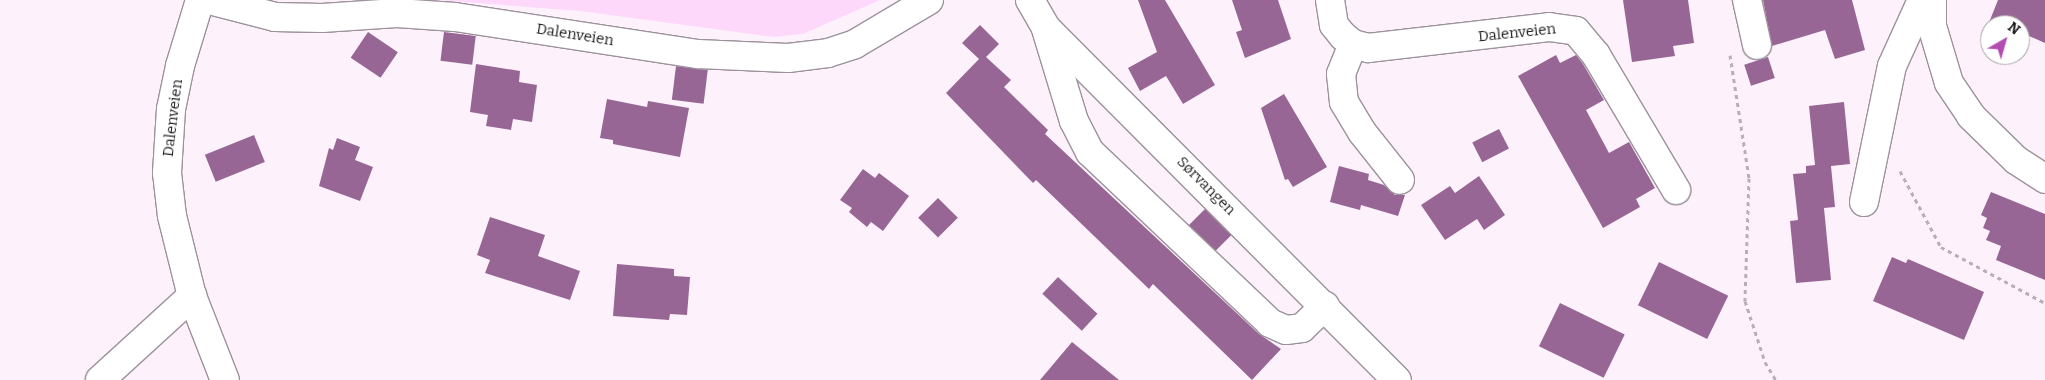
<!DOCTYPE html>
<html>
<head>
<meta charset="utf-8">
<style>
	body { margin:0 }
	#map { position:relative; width:2045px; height:380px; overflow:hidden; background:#fdf2fc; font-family:Bitter,serif }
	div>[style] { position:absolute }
	.green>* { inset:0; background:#fdd8fa }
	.building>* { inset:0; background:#976694; transform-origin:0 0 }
	.path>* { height:3px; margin-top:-1.5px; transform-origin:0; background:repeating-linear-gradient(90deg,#b7afb6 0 4px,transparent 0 8px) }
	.roads { filter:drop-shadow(1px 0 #9c929b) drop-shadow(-1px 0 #9c929b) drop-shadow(0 1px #9c929b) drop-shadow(0 -1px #9c929b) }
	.minor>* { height:28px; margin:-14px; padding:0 14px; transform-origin:14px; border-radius:14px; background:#fff }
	span { translate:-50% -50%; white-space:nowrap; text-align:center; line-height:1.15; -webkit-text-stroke:4px #fff; paint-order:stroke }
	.street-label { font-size:15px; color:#1c191c }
	.north { position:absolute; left:1980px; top:15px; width:50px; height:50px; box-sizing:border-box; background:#fff; border:1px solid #a4a3a4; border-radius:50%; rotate:38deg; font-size:14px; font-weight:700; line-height:20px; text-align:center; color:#1c191c }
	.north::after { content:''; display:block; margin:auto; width:18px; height:22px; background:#b34cb1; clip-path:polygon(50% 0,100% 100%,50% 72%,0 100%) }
</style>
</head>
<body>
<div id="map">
	<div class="green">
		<i style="clip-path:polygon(438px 0,880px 0,803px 34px,773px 37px,580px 11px)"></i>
	</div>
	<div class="building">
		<i style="clip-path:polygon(1138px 0,1165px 0,1215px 85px,1183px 104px,1166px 76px,1140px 91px,1128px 68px,1157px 52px)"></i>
		<i style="clip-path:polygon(1232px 0,1278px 0,1291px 39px,1245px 58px,1236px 32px,1242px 30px)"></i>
		<i style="clip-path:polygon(1623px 0,1688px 0,1694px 43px,1673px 46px,1675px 56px,1632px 62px)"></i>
		<i style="clip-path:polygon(1763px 0,1852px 0,1865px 50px,1835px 59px,1825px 30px,1772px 46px)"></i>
		<i style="clip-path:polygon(1998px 0,2045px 0,2045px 43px,2020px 32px,2020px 25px,1988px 25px)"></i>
		<i style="clip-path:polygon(980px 25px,999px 44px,986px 57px,1011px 80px,1004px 87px,1048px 130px,1045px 134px,1259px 334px,1281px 349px,1252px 380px,1153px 284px,1149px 289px,1036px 180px,1033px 183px,946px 93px,979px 59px,962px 43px)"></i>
		<i style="left:368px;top:32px;width:36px;height:31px;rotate:34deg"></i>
		<i style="left:444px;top:32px;width:32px;height:29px;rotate:7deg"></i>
		<i style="clip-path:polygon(1556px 55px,1560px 63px,1576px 55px,1583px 64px,1604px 100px,1586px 110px,1609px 153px,1629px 142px,1655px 188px,1636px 199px,1640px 207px,1603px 228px,1518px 76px)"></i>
		<i style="left:1768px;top:57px;width:22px;height:25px;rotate:72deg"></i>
		<i style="clip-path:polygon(476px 64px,520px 71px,519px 82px,537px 85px,532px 122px,513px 119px,511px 130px,486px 126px,488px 115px,470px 112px)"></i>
		<i style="left:676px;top:66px;width:32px;height:34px;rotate:7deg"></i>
		<i style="clip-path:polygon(1284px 94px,1327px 167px,1293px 187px,1288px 179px,1285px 180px,1261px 108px)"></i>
		<i style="clip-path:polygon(607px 99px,647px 107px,648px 101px,689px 108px,680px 157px,613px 144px,613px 140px,600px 138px)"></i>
		<i style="clip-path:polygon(1844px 102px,1850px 164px,1831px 166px,1835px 207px,1824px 208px,1831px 280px,1796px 283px,1790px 221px,1798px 220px,1793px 174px,1806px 173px,1806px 166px,1815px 165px,1809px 106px)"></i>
		<i style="left:1499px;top:129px;width:22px;height:30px;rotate:63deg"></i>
		<i style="left:254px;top:135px;width:29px;height:53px;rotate:68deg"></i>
		<i style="clip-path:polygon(337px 138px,360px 147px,355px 160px,373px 167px,360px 201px,319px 186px,329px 148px,333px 150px)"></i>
		<i style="clip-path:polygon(1339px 166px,1369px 174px,1368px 180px,1384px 185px,1395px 195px,1405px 195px,1398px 216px,1361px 205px,1360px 210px,1330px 202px)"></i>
		<i style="clip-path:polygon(863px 169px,875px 178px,879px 173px,909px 196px,883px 231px,871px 222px,867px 227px,849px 212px,852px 208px,840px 200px)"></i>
		<i style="clip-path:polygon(1479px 176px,1505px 215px,1484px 230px,1477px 219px,1445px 240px,1421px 205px,1450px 186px,1455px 193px)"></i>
		<i style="clip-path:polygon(1991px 192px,2045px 214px,2045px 280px,1996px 260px,2001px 246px,1986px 240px,1990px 231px,1983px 228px,1987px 218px,1981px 215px)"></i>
		<i style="left:938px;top:198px;width:28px;height:28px;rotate:45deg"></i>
		<i style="left:1205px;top:209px;width:37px;height:23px;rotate:45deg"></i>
		<i style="clip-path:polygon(490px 217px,545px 235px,538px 256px,580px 271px,570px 300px,485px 273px,490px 260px,477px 255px)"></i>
		<i style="clip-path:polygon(1892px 257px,1906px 263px,1908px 259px,1984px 292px,1964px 340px,1873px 301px)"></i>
		<i style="left:1659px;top:262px;width:77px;height:48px;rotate:26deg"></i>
		<i style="clip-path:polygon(617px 264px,674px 269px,674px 276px,690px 277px,687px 315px,670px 314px,669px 320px,613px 316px)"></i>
		<i style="left:1058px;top:277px;width:54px;height:23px;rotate:43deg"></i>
		<i style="left:1560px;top:303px;width:72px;height:48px;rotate:26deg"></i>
		<i style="clip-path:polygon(1072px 342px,1119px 380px,1040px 380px)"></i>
	</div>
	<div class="path">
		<i style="left:1730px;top:55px;width:124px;rotate:81.2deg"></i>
		<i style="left:1749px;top:178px;width:123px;rotate:91.9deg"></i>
		<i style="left:1745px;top:301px;width:64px;rotate:71.8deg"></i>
		<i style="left:1765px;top:362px;width:21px;rotate:59deg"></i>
		<i style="left:1900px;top:171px;width:86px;rotate:61.7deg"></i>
		<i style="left:1941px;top:247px;width:118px;rotate:28.3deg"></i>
	</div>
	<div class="roads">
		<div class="minor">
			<i style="left:200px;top:0;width:69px;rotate:106.9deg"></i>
			<i style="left:180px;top:66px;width:44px;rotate:101.8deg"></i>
			<i style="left:171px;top:109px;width:64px;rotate:93.6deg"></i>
			<i style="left:167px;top:173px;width:43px;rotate:83.4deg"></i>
			<i style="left:172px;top:216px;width:82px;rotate:76deg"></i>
			<i style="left:192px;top:296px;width:90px;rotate:68.6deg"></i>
			<i style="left:209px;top:0;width:68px;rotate:14.4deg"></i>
			<i style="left:275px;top:17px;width:47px;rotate:1.2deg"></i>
			<i style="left:322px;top:18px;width:75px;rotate:-3.8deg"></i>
			<i style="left:397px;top:13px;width:58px;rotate:3.9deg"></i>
			<i style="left:455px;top:17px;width:246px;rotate:8.7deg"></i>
			<i style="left:698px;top:54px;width:90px;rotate:2.5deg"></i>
			<i style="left:788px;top:58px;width:40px;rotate:-7.1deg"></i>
			<i style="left:828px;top:53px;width:28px;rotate:-18deg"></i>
			<i style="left:855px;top:44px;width:86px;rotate:-30.7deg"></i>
			<i style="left:1030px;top:0;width:32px;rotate:60deg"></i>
			<i style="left:1046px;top:28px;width:497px;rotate:45.1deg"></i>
			<i style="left:1330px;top:0;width:25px;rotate:81deg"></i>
			<i style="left:1334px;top:25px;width:14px;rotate:51deg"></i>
			<i style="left:1343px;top:36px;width:13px;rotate:39deg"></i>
			<i style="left:1353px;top:44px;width:16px;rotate:15deg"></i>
			<i style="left:1368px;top:48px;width:182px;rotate:-6.6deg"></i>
			<i style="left:1549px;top:27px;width:27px;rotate:8deg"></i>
			<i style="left:1576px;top:31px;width:31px;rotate:50deg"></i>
			<i style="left:1596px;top:55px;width:157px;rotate:59.3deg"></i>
			<i style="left:1747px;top:0;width:46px;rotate:77.5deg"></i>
			<i style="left:1932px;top:0;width:26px;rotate:90deg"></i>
			<i style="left:1932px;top:26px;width:59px;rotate:73.4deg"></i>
			<i style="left:1949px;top:83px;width:40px;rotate:56deg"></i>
			<i style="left:1971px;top:116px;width:63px;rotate:44.4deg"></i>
			<i style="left:2016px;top:160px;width:35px;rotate:33deg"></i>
			<i style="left:1046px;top:29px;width:96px;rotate:73.1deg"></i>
			<i style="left:1074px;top:121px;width:35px;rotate:63deg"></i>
			<i style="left:1090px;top:152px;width:248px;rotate:43.5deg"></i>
			<i style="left:1270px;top:323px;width:17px;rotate:24deg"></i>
			<i style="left:1286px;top:330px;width:16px;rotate:-7deg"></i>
			<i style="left:1302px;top:328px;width:32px;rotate:-44deg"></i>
			<i style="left:1353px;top:44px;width:32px;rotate:112deg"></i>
			<i style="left:1341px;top:74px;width:28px;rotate:84deg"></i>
			<i style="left:1344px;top:102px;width:35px;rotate:59deg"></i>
			<i style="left:1362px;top:132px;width:61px;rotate:51.6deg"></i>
			<i style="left:1864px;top:202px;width:139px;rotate:-78.4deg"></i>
			<i style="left:1892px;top:66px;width:72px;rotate:-65.6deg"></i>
			<i style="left:100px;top:380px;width:125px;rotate:-42.4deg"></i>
		</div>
	</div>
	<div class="street-label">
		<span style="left:1517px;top:33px;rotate:-6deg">Dalenveien</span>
		<span style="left:575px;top:35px;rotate:9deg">Dalenveien</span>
		<span style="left:173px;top:118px;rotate:-83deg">Dalenveien</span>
		<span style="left:1206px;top:186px;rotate:45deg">Sørvangen</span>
	</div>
	<div class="north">N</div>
</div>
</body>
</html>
